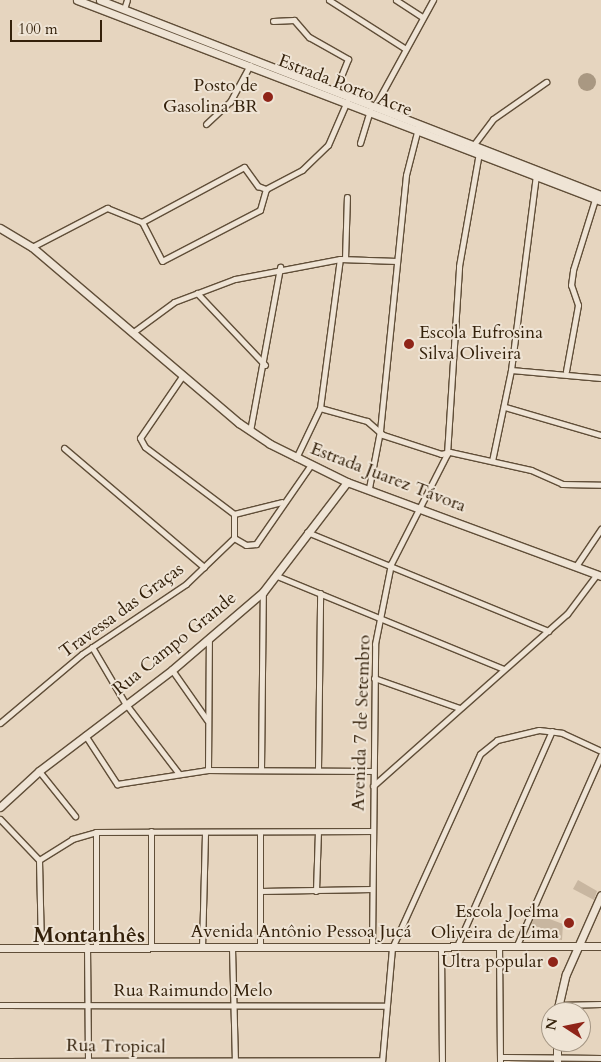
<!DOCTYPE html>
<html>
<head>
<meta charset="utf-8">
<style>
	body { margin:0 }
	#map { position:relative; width:601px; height:1062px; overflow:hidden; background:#e6d5bf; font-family:Cardo,serif }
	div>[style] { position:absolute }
	.green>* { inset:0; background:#c8b6a0 }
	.water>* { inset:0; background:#a99882 }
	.round { border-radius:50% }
	.roads { filter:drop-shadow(1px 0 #604e38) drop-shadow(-1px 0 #604e38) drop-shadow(0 1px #604e38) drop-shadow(0 -1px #604e38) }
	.street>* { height:5px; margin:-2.5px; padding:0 2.5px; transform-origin:2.5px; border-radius:2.5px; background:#efe4d5 }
	.secondary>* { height:7px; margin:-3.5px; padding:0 3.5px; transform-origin:3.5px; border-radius:3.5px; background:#efe4d5 }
	.dots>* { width:14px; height:14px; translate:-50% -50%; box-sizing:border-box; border:2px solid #efe4d5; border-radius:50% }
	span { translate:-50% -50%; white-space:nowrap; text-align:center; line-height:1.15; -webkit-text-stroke:4px #efe4d5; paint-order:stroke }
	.street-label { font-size:18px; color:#34210b }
	.poi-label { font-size:18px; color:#34210b }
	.right { translate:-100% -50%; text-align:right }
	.left { translate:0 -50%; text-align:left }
	.district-label { font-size:22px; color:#34210b; font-weight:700 }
	.north { position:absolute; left:541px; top:1002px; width:50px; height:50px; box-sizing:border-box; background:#efe4d5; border:1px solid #a49684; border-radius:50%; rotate:281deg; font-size:14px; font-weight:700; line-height:20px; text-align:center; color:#34210b }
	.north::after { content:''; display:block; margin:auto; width:18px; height:22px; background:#8f2418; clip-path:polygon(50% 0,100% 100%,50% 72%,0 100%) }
	.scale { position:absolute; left:10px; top:20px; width:92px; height:22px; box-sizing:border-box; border:2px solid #34210b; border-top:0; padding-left:6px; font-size:15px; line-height:18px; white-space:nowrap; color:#34210b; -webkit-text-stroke:4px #efe4d5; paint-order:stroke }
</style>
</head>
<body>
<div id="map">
	<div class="green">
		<i style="clip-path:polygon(578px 880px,597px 891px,594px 900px,573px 889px)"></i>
		<i style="clip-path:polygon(536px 914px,563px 924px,562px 940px,540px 937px,541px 928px,531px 925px)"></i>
	</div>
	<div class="water">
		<i class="round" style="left:578px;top:73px;width:18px;height:18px"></i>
	</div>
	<div class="roads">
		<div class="street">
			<i style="left:329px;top:0;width:89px;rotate:32.6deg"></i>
			<i style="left:396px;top:0;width:31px;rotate:33deg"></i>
			<i style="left:124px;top:9px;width:9px;rotate:-72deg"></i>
			<i style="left:273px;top:21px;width:21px;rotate:-3deg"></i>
			<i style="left:294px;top:20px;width:23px;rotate:49deg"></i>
			<i style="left:309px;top:37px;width:45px;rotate:29.4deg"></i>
			<i style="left:348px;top:59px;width:31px;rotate:112deg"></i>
			<i style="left:376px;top:104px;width:119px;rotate:-61.3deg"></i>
			<i style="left:206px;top:124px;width:33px;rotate:-43deg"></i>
			<i style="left:230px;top:102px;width:42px;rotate:-61.6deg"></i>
			<i style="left:360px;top:143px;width:34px;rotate:-73deg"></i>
			<i style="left:475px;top:143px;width:30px;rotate:-53deg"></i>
			<i style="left:493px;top:119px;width:65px;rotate:-34.9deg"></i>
			<i style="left:266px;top:189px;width:41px;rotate:-27.8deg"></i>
			<i style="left:302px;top:170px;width:36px;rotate:-44deg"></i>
			<i style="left:328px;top:145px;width:48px;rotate:-66.6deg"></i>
			<i style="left:32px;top:247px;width:85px;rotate:-27.5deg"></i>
			<i style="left:107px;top:208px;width:38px;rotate:22deg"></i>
			<i style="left:142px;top:222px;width:116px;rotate:-28.3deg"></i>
			<i style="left:244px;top:167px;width:24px;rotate:54deg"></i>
			<i style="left:258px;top:186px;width:9px;rotate:21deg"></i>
			<i style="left:266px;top:189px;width:22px;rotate:106deg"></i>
			<i style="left:260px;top:210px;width:110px;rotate:152.5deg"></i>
			<i style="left:162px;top:261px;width:44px;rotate:-117.1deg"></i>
			<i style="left:345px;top:259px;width:62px;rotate:-88.2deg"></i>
			<i style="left:197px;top:293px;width:99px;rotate:46.6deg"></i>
			<i style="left:132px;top:333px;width:52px;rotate:-36.4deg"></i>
			<i style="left:174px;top:302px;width:65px;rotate:-20.7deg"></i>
			<i style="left:235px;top:279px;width:107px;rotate:-10.8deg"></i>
			<i style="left:340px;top:259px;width:57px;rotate:2deg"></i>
			<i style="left:511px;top:370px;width:90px;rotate:5.1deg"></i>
			<i style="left:566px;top:371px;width:67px;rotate:-79.7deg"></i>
			<i style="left:578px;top:305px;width:21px;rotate:-109deg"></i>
			<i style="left:571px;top:285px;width:15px;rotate:-82deg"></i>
			<i style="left:573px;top:270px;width:77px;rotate:-72.7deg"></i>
			<i style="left:183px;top:375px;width:76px;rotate:124.3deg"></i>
			<i style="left:140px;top:438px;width:10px;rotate:61deg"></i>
			<i style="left:145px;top:447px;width:111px;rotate:37deg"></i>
			<i style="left:234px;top:514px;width:24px;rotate:90deg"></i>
			<i style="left:505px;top:407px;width:100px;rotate:16.3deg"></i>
			<i style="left:320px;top:408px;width:49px;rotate:15.5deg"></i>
			<i style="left:367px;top:421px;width:21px;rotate:41deg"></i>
			<i style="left:383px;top:435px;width:61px;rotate:18.1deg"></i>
			<i style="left:441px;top:454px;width:9px;rotate:-13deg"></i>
			<i style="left:450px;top:452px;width:83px;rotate:12.5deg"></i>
			<i style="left:531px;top:470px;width:34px;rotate:24deg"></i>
			<i style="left:562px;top:484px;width:39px;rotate:1deg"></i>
			<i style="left:250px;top:431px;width:167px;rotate:-79.6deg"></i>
			<i style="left:64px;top:448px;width:184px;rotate:40.4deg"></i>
			<i style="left:296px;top:458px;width:55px;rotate:-64.4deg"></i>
			<i style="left:320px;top:408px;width:150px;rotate:-82.4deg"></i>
			<i style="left:492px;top:461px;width:93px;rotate:-78.2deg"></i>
			<i style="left:511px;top:370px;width:197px;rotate:-82.7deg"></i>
			<i style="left:369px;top:488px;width:58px;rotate:-79.1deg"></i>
			<i style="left:380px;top:431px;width:257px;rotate:-84.2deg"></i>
			<i style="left:406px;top:175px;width:49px;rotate:-75.7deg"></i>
			<i style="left:234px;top:514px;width:49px;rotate:-14deg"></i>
			<i style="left:307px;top:532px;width:261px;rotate:22.3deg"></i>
			<i style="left:576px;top:566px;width:45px;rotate:-56deg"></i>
			<i style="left:277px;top:576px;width:245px;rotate:22.3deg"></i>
			<i style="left:92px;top:647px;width:65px;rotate:59.5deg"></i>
			<i style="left:125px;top:703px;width:89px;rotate:52.7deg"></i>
			<i style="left:172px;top:670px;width:61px;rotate:55deg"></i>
			<i style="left:374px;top:678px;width:90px;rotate:19.4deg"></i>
			<i style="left:0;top:723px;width:107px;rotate:-40.1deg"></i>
			<i style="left:82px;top:654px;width:125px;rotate:-33.9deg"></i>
			<i style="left:186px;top:584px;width:66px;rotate:-43.8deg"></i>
			<i style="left:234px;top:538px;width:14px;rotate:30deg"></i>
			<i style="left:246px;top:545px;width:10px;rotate:-6deg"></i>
			<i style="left:256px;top:544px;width:95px;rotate:-55.3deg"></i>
			<i style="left:85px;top:735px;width:59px;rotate:56.9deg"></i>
			<i style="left:117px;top:784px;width:92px;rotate:-8.7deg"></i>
			<i style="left:208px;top:770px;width:165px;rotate:0.3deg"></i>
			<i style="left:261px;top:769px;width:177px;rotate:-89.4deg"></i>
			<i style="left:318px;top:769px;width:176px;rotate:-89.3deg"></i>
			<i style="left:208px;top:770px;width:131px;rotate:-89.6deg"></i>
			<i style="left:39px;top:771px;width:58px;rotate:51.3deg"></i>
			<i style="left:373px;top:786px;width:259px;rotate:-41.6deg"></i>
			<i style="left:567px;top:614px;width:50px;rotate:-53.1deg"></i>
			<i style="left:0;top:819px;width:57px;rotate:46.4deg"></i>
			<i style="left:96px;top:832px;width:113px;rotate:90deg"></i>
			<i style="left:39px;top:860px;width:39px;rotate:-32deg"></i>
			<i style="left:72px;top:839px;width:25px;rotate:-16deg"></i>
			<i style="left:96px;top:832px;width:276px;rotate:-0.2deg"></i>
			<i style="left:39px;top:860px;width:86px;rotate:88.7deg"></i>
			<i style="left:260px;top:891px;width:112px;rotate:-1deg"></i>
			<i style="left:316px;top:891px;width:59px;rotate:-88.1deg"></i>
			<i style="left:87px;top:945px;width:115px;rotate:89.5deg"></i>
			<i style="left:499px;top:945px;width:117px;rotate:89.5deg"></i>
			<i style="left:517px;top:945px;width:208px;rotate:-66.1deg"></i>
			<i style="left:457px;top:946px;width:235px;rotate:-66.2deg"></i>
			<i style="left:151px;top:947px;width:116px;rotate:-90deg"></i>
			<i style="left:202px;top:948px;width:116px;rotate:-88.5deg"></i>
			<i style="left:232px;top:948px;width:113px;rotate:88.5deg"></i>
			<i style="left:260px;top:948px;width:116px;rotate:-90deg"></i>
			<i style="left:372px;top:948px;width:304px;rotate:-89.4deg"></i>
			<i style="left:375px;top:644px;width:82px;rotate:-78.7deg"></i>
			<i style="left:391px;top:564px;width:123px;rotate:-63deg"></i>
			<i style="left:447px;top:454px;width:188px;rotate:-86.3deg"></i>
			<i style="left:459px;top:266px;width:115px;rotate:-80deg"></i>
			<i style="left:441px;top:948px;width:114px;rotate:89.5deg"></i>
			<i style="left:0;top:1005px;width:385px;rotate:0.1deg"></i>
			<i style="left:558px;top:1005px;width:43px;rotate:-1.3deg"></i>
			<i style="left:500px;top:1057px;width:101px;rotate:0.6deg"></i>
			<i style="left:0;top:1061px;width:382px;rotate:-0.1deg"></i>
			<i style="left:382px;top:1062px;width:114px;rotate:-85deg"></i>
			<i style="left:392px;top:948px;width:213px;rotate:-65.6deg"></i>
			<i style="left:480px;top:754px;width:22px;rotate:-39deg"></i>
			<i style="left:497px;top:740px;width:43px;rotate:-13.4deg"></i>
			<i style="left:539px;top:730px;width:23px;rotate:7deg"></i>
			<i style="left:562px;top:733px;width:43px;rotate:24.8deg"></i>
		</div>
		<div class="secondary">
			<i style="left:77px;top:0;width:561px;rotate:20.99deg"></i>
			<i style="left:100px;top:0;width:538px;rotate:21.27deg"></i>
			<i style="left:0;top:228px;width:37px;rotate:31deg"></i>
			<i style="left:32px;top:247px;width:272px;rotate:40.4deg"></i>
			<i style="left:239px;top:423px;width:37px;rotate:34deg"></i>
			<i style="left:270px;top:444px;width:86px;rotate:26.3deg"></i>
			<i style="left:347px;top:482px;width:271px;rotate:20.3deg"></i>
			<i style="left:0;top:807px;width:53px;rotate:-42.7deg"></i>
			<i style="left:39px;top:771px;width:167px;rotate:-37.2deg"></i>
			<i style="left:172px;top:670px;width:120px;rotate:-40.6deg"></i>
			<i style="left:263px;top:592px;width:138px;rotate:-52.6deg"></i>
			<i style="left:0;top:948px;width:601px;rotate:-0.19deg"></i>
			<i style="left:557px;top:1012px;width:39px;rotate:-77deg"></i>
			<i style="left:566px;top:974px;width:86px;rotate:-66.1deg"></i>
			<i style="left:557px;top:1062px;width:20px;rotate:-90deg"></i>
		</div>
	</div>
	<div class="dots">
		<i style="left:268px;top:97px;background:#8f2418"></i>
		<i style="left:409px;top:344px;background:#8f2418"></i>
		<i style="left:569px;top:923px;background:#8f2418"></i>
		<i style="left:553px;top:962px;background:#8f2418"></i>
	</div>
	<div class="street-label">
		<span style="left:345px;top:86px;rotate:21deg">Estrada Porto Acre</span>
		<span style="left:388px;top:478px;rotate:21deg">Estrada Juarez Távora</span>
		<span style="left:122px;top:611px;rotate:-36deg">Travessa das Graças</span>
		<span style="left:175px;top:644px;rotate:-39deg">Rua Campo Grande</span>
		<span style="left:362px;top:723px;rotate:-88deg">Avenida 7 de Setembro</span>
		<span style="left:301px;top:932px">Avenida Antônio Pessoa Jucá</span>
		<span style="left:193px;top:991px">Rua Raimundo Melo</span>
		<span style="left:116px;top:1047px;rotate:1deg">Rua Tropical</span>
	</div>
	<div class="poi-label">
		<span class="right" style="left:258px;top:97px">Posto de<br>Gasolina BR</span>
		<span class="left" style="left:419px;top:344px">Escola Eufrosina<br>Silva Oliveira</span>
		<span class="right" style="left:559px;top:923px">Escola Joelma<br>Oliveira de Lima</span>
		<span class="right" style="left:543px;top:962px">Ultra popular</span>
	</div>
	<div class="district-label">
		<span style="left:89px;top:936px">Montanhês</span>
	</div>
	<div class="north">N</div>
	<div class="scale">100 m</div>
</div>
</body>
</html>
